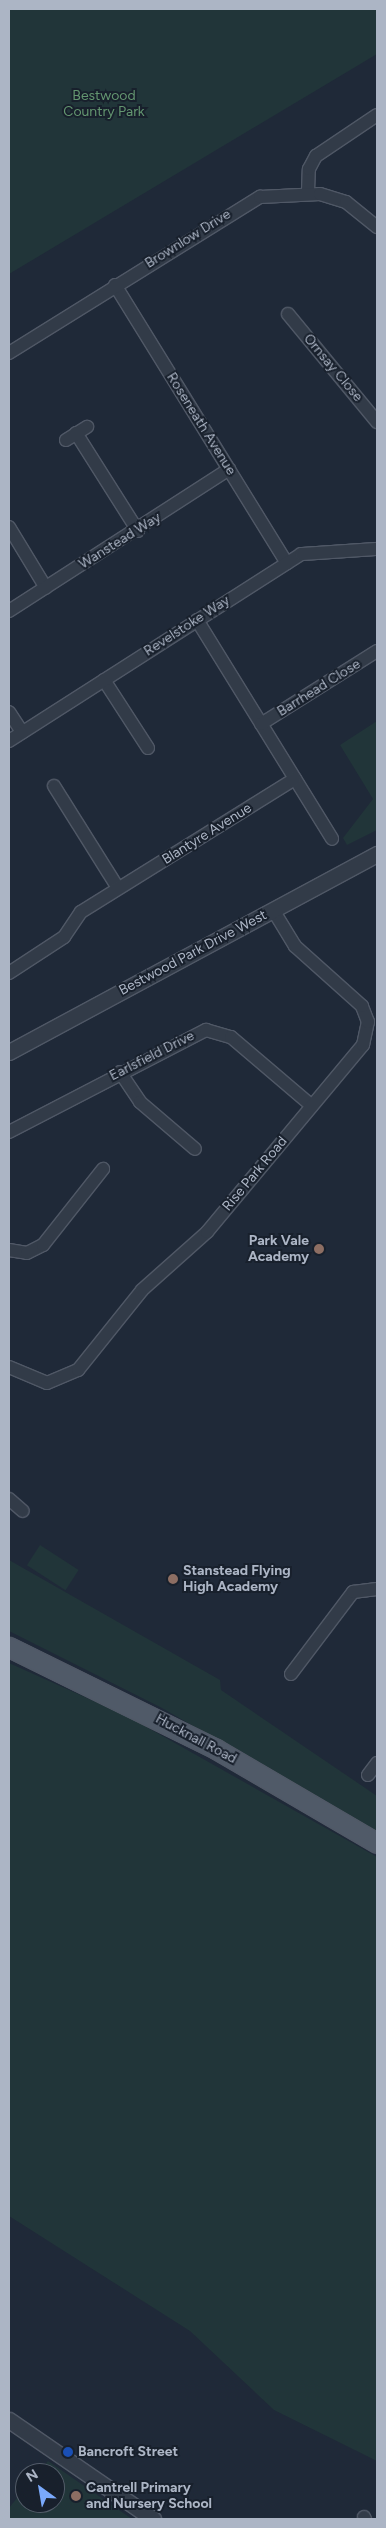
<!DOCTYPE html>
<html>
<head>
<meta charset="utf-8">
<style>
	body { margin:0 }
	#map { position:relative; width:386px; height:2528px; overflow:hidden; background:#1f2938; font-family:Figtree,sans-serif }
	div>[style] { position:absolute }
	.green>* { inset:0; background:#213539; transform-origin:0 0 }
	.roads { filter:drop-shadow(1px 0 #505866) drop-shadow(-1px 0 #505866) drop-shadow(0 1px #505866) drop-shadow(0 -1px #505866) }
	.minor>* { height:12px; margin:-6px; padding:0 6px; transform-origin:6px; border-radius:6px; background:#323b48 }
	.tertiary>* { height:15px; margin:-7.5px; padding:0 7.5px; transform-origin:7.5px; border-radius:7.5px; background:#323b48 }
	.primary>* { height:19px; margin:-9.5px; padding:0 9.5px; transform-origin:9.5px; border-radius:9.5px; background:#505a68 }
	.dots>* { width:14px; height:14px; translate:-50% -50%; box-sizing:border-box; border:2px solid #18202c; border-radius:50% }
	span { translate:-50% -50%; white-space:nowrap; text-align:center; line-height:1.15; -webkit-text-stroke:4px #18202c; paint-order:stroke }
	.park-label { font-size:14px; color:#639670 }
	.street-label { font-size:14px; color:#acb5c5 }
	.poi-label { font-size:14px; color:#acb5c5; font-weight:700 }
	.right { translate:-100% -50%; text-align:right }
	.left { translate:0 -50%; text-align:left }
	.frame { position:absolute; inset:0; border:10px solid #acb5c5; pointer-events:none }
	.north { position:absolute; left:15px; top:2463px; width:50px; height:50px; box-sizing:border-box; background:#18202c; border:1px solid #535c69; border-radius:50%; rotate:328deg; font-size:14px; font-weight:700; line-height:20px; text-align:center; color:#acb5c5 }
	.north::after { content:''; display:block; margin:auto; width:18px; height:22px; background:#7aa9fc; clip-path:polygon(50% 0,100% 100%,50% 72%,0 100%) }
</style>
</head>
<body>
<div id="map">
	<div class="green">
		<i style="clip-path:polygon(9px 9px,377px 9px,377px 54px,9px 274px)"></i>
		<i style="clip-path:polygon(377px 721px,377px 830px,347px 845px,343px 838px,373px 799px,340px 745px)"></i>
		<i style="left:40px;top:1545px;width:46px;height:24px;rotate:33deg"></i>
		<i style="clip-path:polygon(9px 1560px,220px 1680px,221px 1690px,377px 1796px,377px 1832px,162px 1708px,9px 1631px)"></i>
		<i style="clip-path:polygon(9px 1663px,127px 1716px,377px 1857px,377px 2461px,274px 2410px,190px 2331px,9px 2216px)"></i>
		<i style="clip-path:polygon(48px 2461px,132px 2519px,9px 2519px,9px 2508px,25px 2488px,25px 2503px,55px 2503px,55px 2473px,38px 2473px)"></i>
	</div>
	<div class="roads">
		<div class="minor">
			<i style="left:308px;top:192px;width:23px;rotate:-88deg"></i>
			<i style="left:309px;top:169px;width:15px;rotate:-62deg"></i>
			<i style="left:316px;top:156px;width:73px;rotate:-33.9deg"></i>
			<i style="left:115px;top:285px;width:327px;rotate:58.3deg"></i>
			<i style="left:288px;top:314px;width:140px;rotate:50.5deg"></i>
			<i style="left:9px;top:353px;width:296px;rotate:-31.9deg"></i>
			<i style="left:260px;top:197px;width:60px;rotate:-2.9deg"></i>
			<i style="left:320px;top:194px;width:27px;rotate:17deg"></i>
			<i style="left:346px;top:202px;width:40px;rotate:39deg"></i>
			<i style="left:76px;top:433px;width:116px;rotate:57.7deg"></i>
			<i style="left:66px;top:440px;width:25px;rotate:-32deg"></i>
			<i style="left:9px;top:527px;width:71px;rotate:58.8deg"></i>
			<i style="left:9px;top:611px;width:262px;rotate:-32.8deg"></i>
			<i style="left:197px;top:620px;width:257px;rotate:58.3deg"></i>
			<i style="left:104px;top:680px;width:81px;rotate:57.1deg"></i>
			<i style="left:9px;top:712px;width:24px;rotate:57deg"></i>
			<i style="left:261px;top:724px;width:137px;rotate:-32.2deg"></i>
			<i style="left:9px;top:741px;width:347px;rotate:-32.6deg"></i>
			<i style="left:301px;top:554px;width:76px;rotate:-3.8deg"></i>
			<i style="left:54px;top:786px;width:120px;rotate:57.9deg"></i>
			<i style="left:9px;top:973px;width:66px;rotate:-33.2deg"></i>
			<i style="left:64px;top:937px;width:30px;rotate:-56deg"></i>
			<i style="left:81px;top:912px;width:252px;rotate:-31.9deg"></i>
			<i style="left:120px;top:1072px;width:36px;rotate:56deg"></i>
			<i style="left:140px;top:1102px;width:72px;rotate:40.5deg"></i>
			<i style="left:9px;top:1132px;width:222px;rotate:-27.4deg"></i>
			<i style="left:206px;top:1030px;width:26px;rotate:16deg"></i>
			<i style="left:231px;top:1037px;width:106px;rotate:40.4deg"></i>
			<i style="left:9px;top:1250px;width:18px;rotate:9deg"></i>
			<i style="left:27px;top:1253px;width:18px;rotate:-27deg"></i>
			<i style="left:43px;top:1245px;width:97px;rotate:-51.7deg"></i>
			<i style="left:9px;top:1367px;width:41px;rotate:22.8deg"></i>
			<i style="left:47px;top:1383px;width:34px;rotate:-23deg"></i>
			<i style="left:78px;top:1370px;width:102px;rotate:-51.3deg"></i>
			<i style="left:142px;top:1290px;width:87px;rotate:-41.7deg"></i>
			<i style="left:207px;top:1232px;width:244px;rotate:-50.2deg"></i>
			<i style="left:363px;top:1045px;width:24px;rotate:-78deg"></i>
			<i style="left:368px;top:1022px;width:17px;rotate:-111deg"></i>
			<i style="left:362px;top:1006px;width:90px;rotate:-138.2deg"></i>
			<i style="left:295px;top:946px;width:42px;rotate:-121.4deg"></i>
			<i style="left:9px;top:1499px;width:18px;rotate:41deg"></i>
			<i style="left:291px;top:1674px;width:103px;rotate:-52.9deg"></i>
			<i style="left:353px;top:1592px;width:24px;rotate:-7deg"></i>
			<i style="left:368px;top:1775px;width:15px;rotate:-53deg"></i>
			<i style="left:364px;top:2517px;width:2px;rotate:63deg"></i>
		</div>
		<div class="tertiary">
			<i style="left:9px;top:1052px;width:418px;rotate:-28.3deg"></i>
			<i style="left:9px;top:2420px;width:175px;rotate:34.5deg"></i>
		</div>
		<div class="primary">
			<i style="left:9px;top:1647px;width:231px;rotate:26.2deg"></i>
			<i style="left:216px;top:1749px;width:186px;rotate:30.3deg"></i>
		</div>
	</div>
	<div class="dots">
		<i style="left:319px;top:1249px;background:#8d6e63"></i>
		<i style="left:173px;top:1579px;background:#8d6e63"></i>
		<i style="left:68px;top:2452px;background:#1a4fb4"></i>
		<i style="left:76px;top:2496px;background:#8d6e63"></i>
	</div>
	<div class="park-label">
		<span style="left:104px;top:104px">Bestwood<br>Country Park</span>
	</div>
	<div class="street-label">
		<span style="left:188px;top:239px;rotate:-32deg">Brownlow Drive</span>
		<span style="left:333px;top:368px;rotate:50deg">Ornsay Close</span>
		<span style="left:201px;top:424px;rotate:58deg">Roseneath Avenue</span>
		<span style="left:120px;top:541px;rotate:-32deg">Wanstead Way</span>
		<span style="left:187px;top:626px;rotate:-33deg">Revelstoke Way</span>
		<span style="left:319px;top:688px;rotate:-32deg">Barrhead Close</span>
		<span style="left:207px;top:834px;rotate:-32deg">Blantyre Avenue</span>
		<span style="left:193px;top:953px;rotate:-28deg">Bestwood Park Drive West</span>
		<span style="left:152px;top:1056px;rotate:-27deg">Earlsfield Drive</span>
		<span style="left:255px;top:1174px;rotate:-50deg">Rise Park Road</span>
		<span style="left:196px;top:1739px;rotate:28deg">Hucknall Road</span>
	</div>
	<div class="poi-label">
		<span class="right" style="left:309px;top:1249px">Park Vale<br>Academy</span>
		<span class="left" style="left:183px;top:1579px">Stanstead Flying<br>High Academy</span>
		<span class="left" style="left:78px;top:2452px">Bancroft Street</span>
		<span class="left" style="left:86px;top:2496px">Cantrell Primary<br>and Nursery School</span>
	</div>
	<div class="frame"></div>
	<div class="north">N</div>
</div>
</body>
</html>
